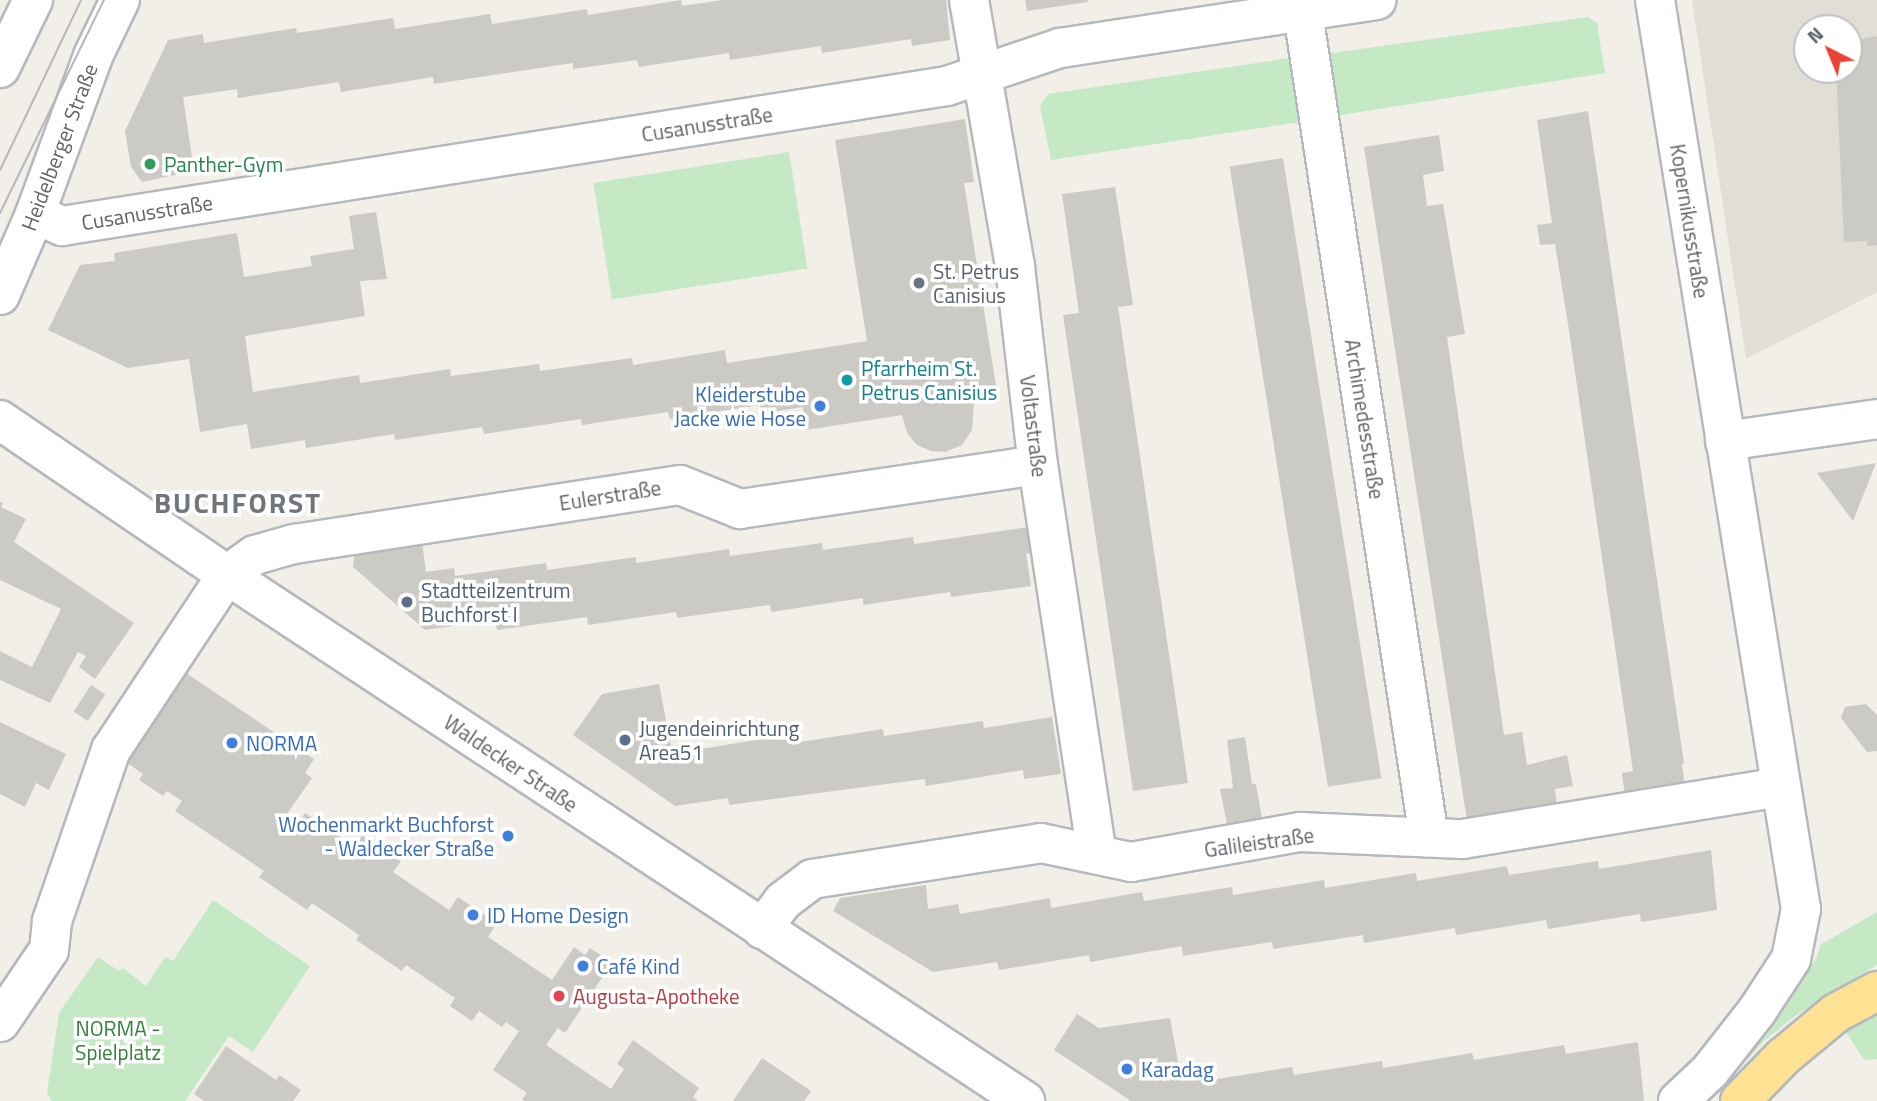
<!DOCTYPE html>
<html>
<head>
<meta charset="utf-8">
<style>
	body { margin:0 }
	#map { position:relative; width:1877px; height:1101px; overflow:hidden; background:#f1efe8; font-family:"Titillium Web",sans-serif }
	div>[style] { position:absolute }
	.education>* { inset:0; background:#e1ded6 }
	.green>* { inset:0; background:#c5e8c5; transform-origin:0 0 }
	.building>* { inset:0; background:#cccac5; transform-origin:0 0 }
	.roads { filter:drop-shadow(2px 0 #b5b8bc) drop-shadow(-2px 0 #b5b8bc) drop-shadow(0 2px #b5b8bc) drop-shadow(0 -2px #b5b8bc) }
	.minor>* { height:38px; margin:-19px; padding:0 19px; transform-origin:19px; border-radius:19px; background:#fff }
	.highway>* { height:38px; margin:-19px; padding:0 19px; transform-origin:19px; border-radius:19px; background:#fde293 }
	.tram>* { height:2px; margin:-1px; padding:0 1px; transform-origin:1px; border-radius:1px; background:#b6b7b8 }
	.dots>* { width:19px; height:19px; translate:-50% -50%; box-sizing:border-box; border:4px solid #fff; border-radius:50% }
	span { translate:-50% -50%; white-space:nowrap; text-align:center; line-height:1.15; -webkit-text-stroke:7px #fff; paint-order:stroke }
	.street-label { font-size:21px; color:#5f6368 }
	.leisure-label { font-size:21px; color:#27864d }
	.left { translate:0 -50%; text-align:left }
	.worship-label { font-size:21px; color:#5b616d }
	.culture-label { font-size:21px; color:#0d838f }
	.shop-label { font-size:21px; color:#366cbe }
	.right { translate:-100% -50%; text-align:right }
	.service-label { font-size:21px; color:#4e5e75 }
	.health-label { font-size:21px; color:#be3a42 }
	.park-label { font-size:21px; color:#348238 }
	.district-label { font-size:28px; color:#70757a; font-weight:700; letter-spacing:2px }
	.north { position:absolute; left:1793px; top:14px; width:70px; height:70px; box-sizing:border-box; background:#fff; border:2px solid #bfc1c3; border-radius:50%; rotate:317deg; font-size:19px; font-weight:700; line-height:28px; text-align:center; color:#5f6368 }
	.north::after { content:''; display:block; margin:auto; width:24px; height:32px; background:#ea4335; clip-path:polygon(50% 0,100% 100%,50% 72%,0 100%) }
</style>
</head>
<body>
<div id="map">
	<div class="education">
		<i style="clip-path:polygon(evenodd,1692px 0,1877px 0,1877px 292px,1746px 359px,1692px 0,1807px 28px,1849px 28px,1849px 70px,1807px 70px,1807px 28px)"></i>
	</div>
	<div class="green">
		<i style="clip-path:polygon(1588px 17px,1597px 23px,1605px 73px,1335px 116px,1328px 56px,1332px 53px)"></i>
		<i style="clip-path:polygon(1290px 58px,1297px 64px,1306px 121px,1051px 160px,1040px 106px,1048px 94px)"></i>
		<i style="left:789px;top:152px;width:118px;height:198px;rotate:81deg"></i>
		<i style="clip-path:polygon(213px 900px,310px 966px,253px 1052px,229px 1036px,185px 1101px,52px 1101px,47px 1092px,59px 1013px,98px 957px,119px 971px,123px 968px,146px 986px,165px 957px,173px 961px)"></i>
		<i style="clip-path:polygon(1877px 912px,1877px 965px,1795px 1016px,1763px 1042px,1710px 1101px,1700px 1101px,1794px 989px,1817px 957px,1820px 945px)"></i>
		<i style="clip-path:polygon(1877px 1012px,1877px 1059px,1864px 1060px,1845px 1030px)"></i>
	</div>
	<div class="building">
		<i style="clip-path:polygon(681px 0,682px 6px,723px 0,946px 0,950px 40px,912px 46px,911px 39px,822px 53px,821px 46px,730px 60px,729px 53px,639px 67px,637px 60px,573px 69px,573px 63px,434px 84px,433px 77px,341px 92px,339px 82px,238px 98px,237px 89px,183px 97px,194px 171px,142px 182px,131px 167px,125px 131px,168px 40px,203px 34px,204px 43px,296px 28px,297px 33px,393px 18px,395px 29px,490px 14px,492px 24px,587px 9px,588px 15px)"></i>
		<i style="clip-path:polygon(1025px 0,1088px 0,1088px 2px,1027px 11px)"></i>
		<i style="clip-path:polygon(1877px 36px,1877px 245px,1867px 246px,1867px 241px,1844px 242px,1836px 70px,1849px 70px,1849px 41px)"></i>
		<i style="clip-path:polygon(1588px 111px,1684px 763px,1682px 764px,1685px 788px,1625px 797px,1622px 773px,1633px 771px,1568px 324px,1555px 244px,1540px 245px,1537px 225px,1552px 223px,1537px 120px)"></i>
		<i style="clip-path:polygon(965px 119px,974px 182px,964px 183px,998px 399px,974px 403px,972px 430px,962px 445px,945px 452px,931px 451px,917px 445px,907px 433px,902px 415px,806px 430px,803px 407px,761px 414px,760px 405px,670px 419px,668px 412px,582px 425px,581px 419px,484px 434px,482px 427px,395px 440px,394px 434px,306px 448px,305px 440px,251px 449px,247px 424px,200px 432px,189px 359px,128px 368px,48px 330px,80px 265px,115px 261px,114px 253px,237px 233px,244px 277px,312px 266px,310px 256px,354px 249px,349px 216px,376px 212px,387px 279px,360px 281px,365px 316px,245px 336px,253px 392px,359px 375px,360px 383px,450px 369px,451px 376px,539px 364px,540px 371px,632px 358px,633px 365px,725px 350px,727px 363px,867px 341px,835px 140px)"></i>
		<i style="clip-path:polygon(1439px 135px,1444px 171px,1423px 175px,1427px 206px,1443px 204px,1465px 334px,1447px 337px,1504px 735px,1522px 732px,1527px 765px,1567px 755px,1573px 786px,1555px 789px,1557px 807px,1467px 821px,1364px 147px)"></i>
		<i style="left:1283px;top:158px;width:628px;height:54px;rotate:81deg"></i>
		<i style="clip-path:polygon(1115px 187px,1133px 305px,1118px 307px,1188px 783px,1133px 791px,1063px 315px,1079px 313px,1062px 194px)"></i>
		<i style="clip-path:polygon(1876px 463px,1853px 521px,1817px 473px)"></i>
		<i style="clip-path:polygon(0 502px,3px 503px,1px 507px,26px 519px,14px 542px,134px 623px,95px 679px,79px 667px,86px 656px,78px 652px,50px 703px,0 680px,0 651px,32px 667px,61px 609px,0 580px)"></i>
		<i style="clip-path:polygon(1028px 527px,1031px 553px,1026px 554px,1031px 586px,951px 597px,950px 592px,863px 605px,863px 598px,771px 612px,770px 605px,677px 618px,676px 612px,588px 625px,587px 617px,497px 630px,495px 620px,425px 630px,353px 567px,355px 551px,422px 541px,426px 572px,454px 568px,455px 576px,546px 563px,547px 570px,636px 557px,636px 563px,729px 549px,730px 556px,822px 543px,823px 550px,913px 537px,914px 544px)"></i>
		<i style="clip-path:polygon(183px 671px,314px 759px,305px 773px,312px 778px,287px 814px,299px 822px,305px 813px,355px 847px,362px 835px,401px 861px,393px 872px,449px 910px,458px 897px,497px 923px,488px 937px,552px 980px,574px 947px,585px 955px,590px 948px,612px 963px,565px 1033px,558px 1028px,546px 1045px,611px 1089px,624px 1069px,617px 1064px,633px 1040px,699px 1088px,693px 1097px,698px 1101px,525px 1101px,522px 1099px,527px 1093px,493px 1070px,519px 1031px,506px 1022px,502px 1027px,479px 1011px,472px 1021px,450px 1006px,455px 998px,406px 965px,402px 971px,356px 940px,359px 935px,312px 903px,307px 910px,259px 877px,264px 871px,175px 811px,182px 801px,167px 791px,163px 796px,139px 780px,143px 774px,123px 760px)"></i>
		<i style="clip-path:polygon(659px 684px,671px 746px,687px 743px,688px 751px,787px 735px,788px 744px,883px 729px,884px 736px,983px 721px,984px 728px,1052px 717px,1061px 774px,1024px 779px,1023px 770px,926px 786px,925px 779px,729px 805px,728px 798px,675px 806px,573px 735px,602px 694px)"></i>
		<i style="left:91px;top:685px;width:17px;height:32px;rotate:33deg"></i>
		<i style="clip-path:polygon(1866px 704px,1877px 715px,1877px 751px,1867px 752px,1841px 718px,1845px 707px)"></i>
		<i style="clip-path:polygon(0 722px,66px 754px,49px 790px,36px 783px,25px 807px,0 794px)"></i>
		<i style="clip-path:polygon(1245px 737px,1252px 784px,1256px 784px,1263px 824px,1228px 829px,1220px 789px,1233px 788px,1227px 740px)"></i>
		<i style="clip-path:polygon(1711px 850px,1717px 910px,1641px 922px,1640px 914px,1548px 929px,1546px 920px,1456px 935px,1455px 928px,1364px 943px,1363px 935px,1273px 949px,1272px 942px,1183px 956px,1182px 946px,1090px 962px,1089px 955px,999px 970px,997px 962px,933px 972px,833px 911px,840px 898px,926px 885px,928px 909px,958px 904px,960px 914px,1050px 898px,1051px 908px,1142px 892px,1144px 901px,1232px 887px,1233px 895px,1324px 880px,1325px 888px,1416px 873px,1417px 881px,1507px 866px,1509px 875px,1598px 861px,1599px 869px)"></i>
		<i style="clip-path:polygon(1077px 1014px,1099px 1028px,1170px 1018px,1181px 1078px,1203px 1074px,1204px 1081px,1292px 1067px,1294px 1075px,1382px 1061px,1383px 1068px,1472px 1053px,1474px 1060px,1564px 1045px,1566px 1054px,1638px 1042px,1644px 1101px,1131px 1101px,1054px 1050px)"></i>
		<i style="clip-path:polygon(226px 1046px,276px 1080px,279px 1075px,301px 1090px,293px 1101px,204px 1101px,194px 1094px)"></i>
		<i style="clip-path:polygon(762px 1058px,811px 1091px,804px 1101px,733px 1101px)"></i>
	</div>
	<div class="roads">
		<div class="minor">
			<i style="left:969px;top:0;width:271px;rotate:80.2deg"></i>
			<i style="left:1015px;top:267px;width:199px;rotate:83.4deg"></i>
			<i style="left:1038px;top:465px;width:392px;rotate:81.4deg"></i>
			<i style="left:1301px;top:0;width:847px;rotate:81.31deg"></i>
			<i style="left:1655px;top:0;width:921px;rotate:80.88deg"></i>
			<i style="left:1801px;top:909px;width:51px;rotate:101.3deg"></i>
			<i style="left:1791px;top:959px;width:62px;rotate:123.2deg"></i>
			<i style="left:1757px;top:1011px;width:76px;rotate:128.1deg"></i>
			<i style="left:1710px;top:1071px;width:44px;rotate:136.8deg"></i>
			<i style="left:0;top:68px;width:76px;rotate:-64.1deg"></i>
			<i style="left:35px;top:214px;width:30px;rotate:24deg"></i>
			<i style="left:62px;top:226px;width:896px;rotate:-8.99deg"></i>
			<i style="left:947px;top:86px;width:119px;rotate:-18.6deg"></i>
			<i style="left:1060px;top:48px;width:320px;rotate:-8.6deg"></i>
			<i style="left:0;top:295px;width:88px;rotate:-66.6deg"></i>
			<i style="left:35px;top:214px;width:168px;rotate:-69.8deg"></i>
			<i style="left:93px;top:56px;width:62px;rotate:-64.3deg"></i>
			<i style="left:0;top:420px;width:275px;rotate:34.3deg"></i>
			<i style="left:227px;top:575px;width:956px;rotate:33.39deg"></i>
			<i style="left:1725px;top:441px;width:154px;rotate:-8.2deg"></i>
			<i style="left:762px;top:929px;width:35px;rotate:-53deg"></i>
			<i style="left:783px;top:901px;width:36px;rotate:-37deg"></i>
			<i style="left:812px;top:879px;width:232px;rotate:-8.9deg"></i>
			<i style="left:1041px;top:843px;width:92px;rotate:11.9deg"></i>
			<i style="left:1131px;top:862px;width:172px;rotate:-10.1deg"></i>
			<i style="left:1300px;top:832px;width:163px;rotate:2.5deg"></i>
			<i style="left:1463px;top:839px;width:320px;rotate:-9.3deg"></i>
			<i style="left:0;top:1022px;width:87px;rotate:-55.8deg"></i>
			<i style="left:49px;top:950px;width:29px;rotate:-84deg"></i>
			<i style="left:52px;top:921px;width:181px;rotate:-71deg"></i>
			<i style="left:111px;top:750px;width:210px;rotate:-56.5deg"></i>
			<i style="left:227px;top:575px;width:34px;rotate:-36deg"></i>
			<i style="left:255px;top:555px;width:41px;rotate:-15.8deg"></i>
			<i style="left:294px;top:544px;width:390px;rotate:-8.7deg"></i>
			<i style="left:680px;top:485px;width:65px;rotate:21.8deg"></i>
			<i style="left:740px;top:509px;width:301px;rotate:-8.4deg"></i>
		</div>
		<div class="highway">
			<i style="left:1740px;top:1101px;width:62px;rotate:-45.7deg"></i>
			<i style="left:1783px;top:1057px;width:69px;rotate:-39.7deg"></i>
			<i style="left:1836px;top:1013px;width:47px;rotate:-28.2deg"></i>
		</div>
	</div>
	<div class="tram">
		<i style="left:0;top:170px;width:188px;rotate:-64.5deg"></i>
		<i style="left:0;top:213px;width:237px;rotate:-64deg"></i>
	</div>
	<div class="dots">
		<i style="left:150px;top:164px;background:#2e9e5b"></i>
		<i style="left:919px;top:283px;background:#6b7280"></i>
		<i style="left:847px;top:380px;background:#0f9aa8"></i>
		<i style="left:820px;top:406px;background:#3f7fe0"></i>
		<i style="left:407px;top:602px;background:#5c6f8a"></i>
		<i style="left:625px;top:740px;background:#5c6f8a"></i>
		<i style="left:232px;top:743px;background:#3f7fe0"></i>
		<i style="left:508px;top:836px;background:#3f7fe0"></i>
		<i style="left:473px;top:915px;background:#3f7fe0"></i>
		<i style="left:583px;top:966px;background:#3f7fe0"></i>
		<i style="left:559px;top:996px;background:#e0444e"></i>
		<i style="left:1127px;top:1069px;background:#3f7fe0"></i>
	</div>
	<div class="street-label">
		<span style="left:707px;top:124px;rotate:-9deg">Cusanusstraße</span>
		<span style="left:59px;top:147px;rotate:-69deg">Heidelberger Straße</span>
		<span style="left:147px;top:212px;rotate:-9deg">Cusanusstraße</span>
		<span style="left:1690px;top:221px;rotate:81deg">Kopernikusstraße</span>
		<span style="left:1365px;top:419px;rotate:81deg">Archimedesstraße</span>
		<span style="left:1034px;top:426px;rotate:83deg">Voltastraße</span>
		<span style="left:610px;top:495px;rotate:-9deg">Eulerstraße</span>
		<span style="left:511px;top:763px;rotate:34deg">Waldecker Straße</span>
		<span style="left:1259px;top:842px;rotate:-8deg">Galileistraße</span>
	</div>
	<div class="leisure-label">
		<span class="left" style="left:164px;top:164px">Panther-Gym</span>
	</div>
	<div class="worship-label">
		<span class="left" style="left:933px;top:283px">St. Petrus<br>Canisius</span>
	</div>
	<div class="culture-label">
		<span class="left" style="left:861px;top:380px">Pfarrheim St.<br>Petrus Canisius</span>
	</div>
	<div class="shop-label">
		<span class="right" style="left:806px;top:406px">Kleiderstube<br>Jacke wie Hose</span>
		<span class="left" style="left:246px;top:743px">NORMA</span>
		<span class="right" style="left:494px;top:836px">Wochenmarkt Buchforst<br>- Waldecker Straße</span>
		<span class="left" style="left:487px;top:915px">ID Home Design</span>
		<span class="left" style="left:597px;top:966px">Café Kind</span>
		<span class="left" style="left:1141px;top:1069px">Karadag</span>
	</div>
	<div class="service-label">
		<span class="left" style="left:421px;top:602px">Stadtteilzentrum<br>Buchforst I</span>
		<span class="left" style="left:639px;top:740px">Jugendeinrichtung<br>Area51</span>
	</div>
	<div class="health-label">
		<span class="left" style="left:573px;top:996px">Augusta-Apotheke</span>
	</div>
	<div class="park-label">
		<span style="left:118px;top:1040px">NORMA -<br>Spielplatz</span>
	</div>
	<div class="district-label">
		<span style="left:238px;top:503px">BUCHFORST</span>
	</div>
	<div class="north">N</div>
</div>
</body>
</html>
